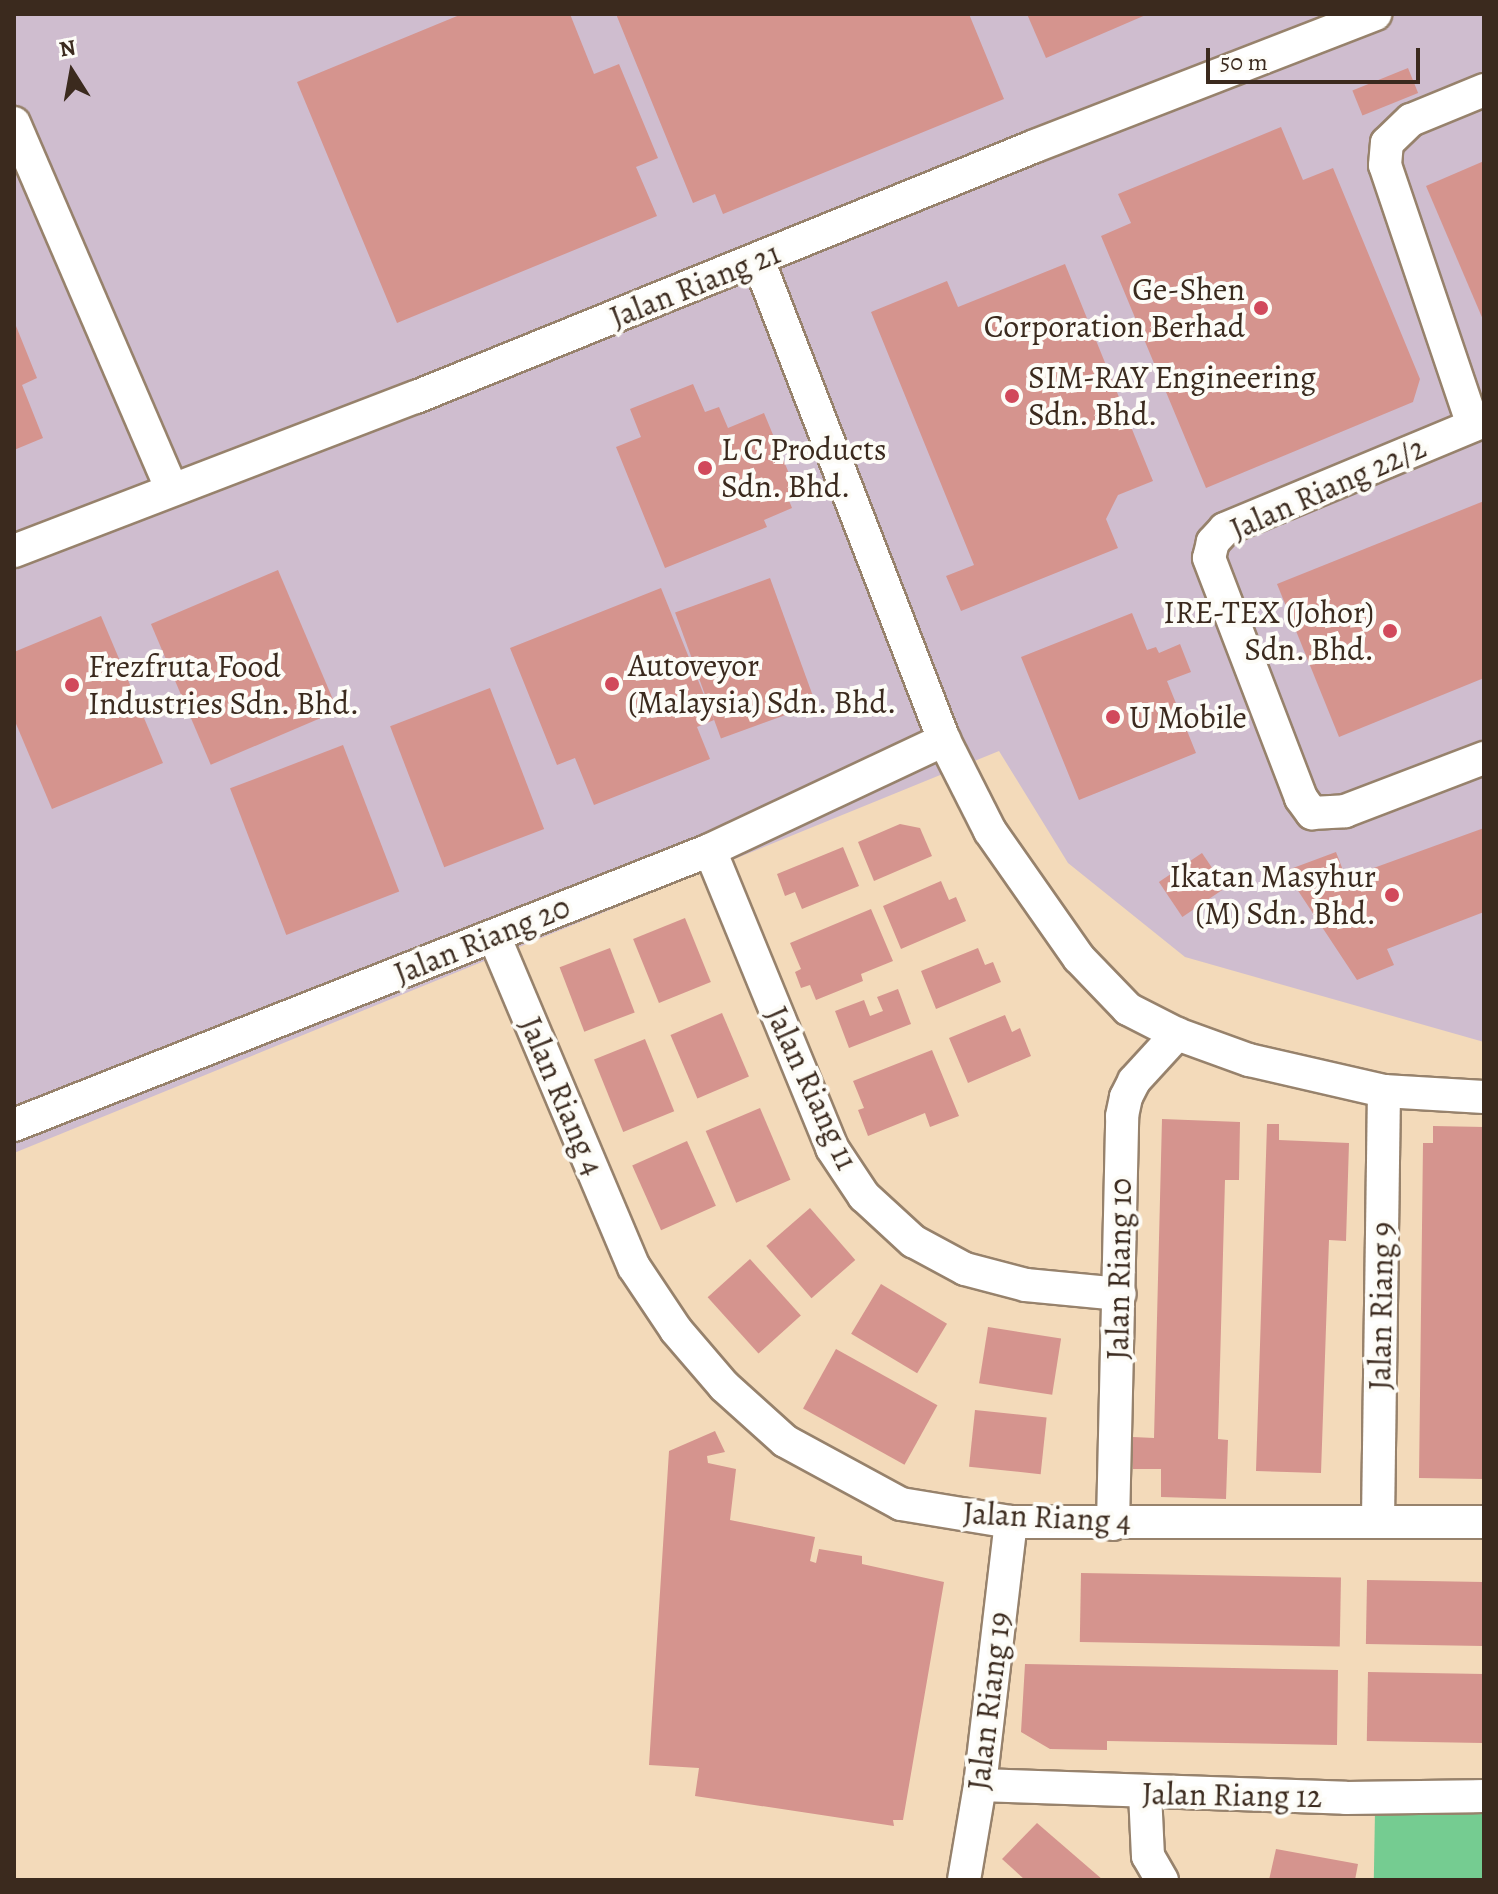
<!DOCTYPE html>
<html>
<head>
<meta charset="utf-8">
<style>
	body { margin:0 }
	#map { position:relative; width:1498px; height:1894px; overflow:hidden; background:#f3daba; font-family:Alegreya,serif }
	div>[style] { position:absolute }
	.industrial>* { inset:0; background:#cfbdcf }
	.green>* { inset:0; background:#75cc91; transform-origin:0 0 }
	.building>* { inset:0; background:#d5948e; transform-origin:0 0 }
	.roads { filter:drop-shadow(2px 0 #97826c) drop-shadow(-2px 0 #97826c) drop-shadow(0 2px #97826c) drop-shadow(0 -2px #97826c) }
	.minor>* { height:32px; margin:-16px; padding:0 16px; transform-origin:16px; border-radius:16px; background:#fff }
	.dots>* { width:22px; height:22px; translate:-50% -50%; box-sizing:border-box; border:4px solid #fdfcf7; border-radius:50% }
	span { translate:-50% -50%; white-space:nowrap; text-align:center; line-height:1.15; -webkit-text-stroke:8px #fdfcf7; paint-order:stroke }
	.street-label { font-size:32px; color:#3b2a1e }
	.poi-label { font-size:32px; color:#3b2a1e }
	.right { translate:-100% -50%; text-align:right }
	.left { translate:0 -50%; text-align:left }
	.frame { position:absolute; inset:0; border:16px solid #3b2a1e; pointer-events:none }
	.north { position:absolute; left:32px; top:32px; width:80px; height:80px; -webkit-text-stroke:6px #fdfcf7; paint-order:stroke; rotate:349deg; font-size:22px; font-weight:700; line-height:32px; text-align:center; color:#3b2a1e }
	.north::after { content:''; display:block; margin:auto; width:28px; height:36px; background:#3b2a1e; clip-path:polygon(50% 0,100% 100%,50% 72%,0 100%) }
	.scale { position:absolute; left:1206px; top:48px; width:214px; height:36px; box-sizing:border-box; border:4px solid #3b2a1e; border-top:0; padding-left:10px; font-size:24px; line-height:28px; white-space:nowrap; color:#3b2a1e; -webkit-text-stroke:6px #fdfcf7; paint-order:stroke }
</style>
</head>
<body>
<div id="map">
	<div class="industrial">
		<i style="clip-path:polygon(14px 14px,1484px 14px,1484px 1042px,1185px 957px,1068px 863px,999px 751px,14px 1153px)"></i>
	</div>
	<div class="green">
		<i style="left:1375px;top:1811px;width:109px;height:71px;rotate:1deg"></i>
	</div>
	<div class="building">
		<i style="clip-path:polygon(462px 14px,570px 14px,594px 74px,619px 64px,658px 158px,636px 167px,657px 216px,397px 323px,297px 82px)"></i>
		<i style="clip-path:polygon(616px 14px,969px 14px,1004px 99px,723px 214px,715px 194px,693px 203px)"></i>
		<i style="clip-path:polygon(1027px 14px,1148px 14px,1046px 58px)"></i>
		<i style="left:1408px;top:68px;width:27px;height:60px;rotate:68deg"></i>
		<i style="clip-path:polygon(1281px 127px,1303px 180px,1333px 168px,1420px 379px,1413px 402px,1206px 488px,1101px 236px,1131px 223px,1118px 194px)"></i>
		<i style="clip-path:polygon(1484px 161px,1484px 322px,1426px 186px)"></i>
		<i style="clip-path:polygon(1065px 264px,1153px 481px,1118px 495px,1106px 519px,1118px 548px,961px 611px,946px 576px,974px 565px,871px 312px,947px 281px,958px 307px)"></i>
		<i style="clip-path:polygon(14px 321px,37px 378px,22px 385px,43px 438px,14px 450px)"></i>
		<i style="clip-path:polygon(693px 384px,705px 412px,719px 407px,728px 428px,764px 413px,795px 488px,786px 493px,792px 508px,764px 520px,767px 527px,665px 568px,616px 447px,641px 437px,630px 409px)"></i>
		<i style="clip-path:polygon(1484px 501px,1484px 678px,1339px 737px,1277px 584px)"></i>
		<i style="left:278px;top:570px;width:153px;height:138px;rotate:67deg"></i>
		<i style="left:770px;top:578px;width:134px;height:101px;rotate:70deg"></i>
		<i style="clip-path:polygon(661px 588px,714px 720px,697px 727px,710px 759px,594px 805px,575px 758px,557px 765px,510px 648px)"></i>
		<i style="clip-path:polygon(1132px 613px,1147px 650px,1156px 647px,1159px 653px,1180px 644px,1191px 672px,1167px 681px,1196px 753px,1079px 800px,1021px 657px)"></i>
		<i style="clip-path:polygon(101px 616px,163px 763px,52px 809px,14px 719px,14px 652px)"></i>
		<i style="left:490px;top:688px;width:151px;height:107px;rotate:69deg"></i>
		<i style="left:343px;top:745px;width:157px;height:121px;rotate:69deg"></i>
		<i style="clip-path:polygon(900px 824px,920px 828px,932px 856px,874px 881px,858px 842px)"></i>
		<i style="clip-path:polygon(1484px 828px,1484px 912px,1387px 949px,1394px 965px,1357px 980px,1285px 871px,1336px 852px,1346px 878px)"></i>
		<i style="clip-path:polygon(843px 847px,859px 886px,802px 909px,795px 892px,785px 896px,777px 874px)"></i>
		<i style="left:1202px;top:853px;width:42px;height:52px;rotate:56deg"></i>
		<i style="clip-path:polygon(941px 881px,949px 900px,956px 897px,966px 921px,901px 949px,883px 906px)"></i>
		<i style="clip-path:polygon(871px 909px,893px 961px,861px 974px,863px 981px,816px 1000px,810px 985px,801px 988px,795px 972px,801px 969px,790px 943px)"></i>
		<i style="left:685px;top:918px;width:69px;height:56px;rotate:68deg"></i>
		<i style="left:610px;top:948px;width:69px;height:54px;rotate:69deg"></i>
		<i style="clip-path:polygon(978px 948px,985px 965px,993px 962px,1001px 982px,936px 1009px,921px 971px)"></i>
		<i style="clip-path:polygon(898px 989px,911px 1024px,849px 1048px,835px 1011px,864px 1000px,870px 1016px,883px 1011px,877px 997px)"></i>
		<i style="left:722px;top:1013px;width:69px;height:56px;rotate:67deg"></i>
		<i style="clip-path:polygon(1005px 1015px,1012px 1032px,1020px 1028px,1031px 1056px,968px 1083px,949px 1038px)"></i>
		<i style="left:645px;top:1039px;width:78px;height:55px;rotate:68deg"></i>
		<i style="clip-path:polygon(932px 1050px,959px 1116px,930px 1127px,925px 1113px,868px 1136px,858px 1110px,864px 1108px,853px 1081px)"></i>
		<i style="left:760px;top:1108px;width:78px;height:59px;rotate:67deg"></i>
		<i style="clip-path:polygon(1162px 1119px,1240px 1122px,1239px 1180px,1225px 1180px,1218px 1439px,1228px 1440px,1226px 1499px,1161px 1497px,1161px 1469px,1133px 1469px,1133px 1437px,1154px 1438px)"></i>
		<i style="clip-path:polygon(1267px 1124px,1279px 1124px,1279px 1140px,1349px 1143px,1346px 1241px,1329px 1240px,1321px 1473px,1256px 1471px)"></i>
		<i style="clip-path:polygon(1433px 1126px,1484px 1127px,1484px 1479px,1419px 1478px,1423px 1143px,1433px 1143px)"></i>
		<i style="left:687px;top:1141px;width:71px;height:60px;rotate:66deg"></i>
		<i style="left:810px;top:1208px;width:69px;height:58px;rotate:49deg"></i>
		<i style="left:750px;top:1259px;width:76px;height:57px;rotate:48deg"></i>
		<i style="left:881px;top:1284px;width:77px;height:58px;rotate:31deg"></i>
		<i style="left:988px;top:1327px;width:74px;height:57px;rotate:9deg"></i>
		<i style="left:836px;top:1349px;width:116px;height:68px;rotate:29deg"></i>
		<i style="left:975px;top:1410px;width:72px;height:57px;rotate:6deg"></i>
		<i style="clip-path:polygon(715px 1431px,725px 1452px,707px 1456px,708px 1463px,736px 1469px,730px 1520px,815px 1537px,810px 1561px,816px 1563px,819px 1549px,862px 1556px,862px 1564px,944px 1582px,903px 1820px,893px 1820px,894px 1826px,695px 1796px,699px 1768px,649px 1765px,669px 1451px)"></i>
		<i style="left:1081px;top:1573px;width:260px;height:69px;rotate:1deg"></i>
		<i style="left:1367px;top:1580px;width:117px;height:64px;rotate:1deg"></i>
		<i style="clip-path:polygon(1025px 1664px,1338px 1670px,1337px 1745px,1107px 1741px,1107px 1750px,1050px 1749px,1021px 1732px)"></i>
		<i style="left:1368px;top:1672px;width:116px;height:69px;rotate:1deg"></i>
		<i style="clip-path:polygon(1037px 1823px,1103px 1880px,1025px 1880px,1002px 1859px)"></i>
		<i style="clip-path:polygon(1276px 1849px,1358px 1864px,1355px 1880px,1269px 1880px)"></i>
	</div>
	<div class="roads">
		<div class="minor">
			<i style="left:14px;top:123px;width:397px;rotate:66.7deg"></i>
			<i style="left:758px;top:260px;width:515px;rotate:68.82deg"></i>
			<i style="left:944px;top:740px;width:102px;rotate:63.2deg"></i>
			<i style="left:990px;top:831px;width:155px;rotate:55deg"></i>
			<i style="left:1079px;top:958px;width:71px;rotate:46.1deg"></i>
			<i style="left:1128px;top:1009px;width:55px;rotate:27deg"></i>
			<i style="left:1177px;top:1034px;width:77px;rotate:19.9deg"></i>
			<i style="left:1249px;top:1060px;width:139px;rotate:12.9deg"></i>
			<i style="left:1384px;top:1091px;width:100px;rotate:3.4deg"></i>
			<i style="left:1484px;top:421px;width:281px;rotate:157.4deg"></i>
			<i style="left:1225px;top:529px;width:18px;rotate:133deg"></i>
			<i style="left:1213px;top:542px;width:16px;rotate:104deg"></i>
			<i style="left:1209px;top:558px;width:257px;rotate:69deg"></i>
			<i style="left:1301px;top:798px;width:19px;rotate:54deg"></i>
			<i style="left:1312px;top:813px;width:33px;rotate:-3deg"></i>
			<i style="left:1345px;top:811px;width:149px;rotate:-20.9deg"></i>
			<i style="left:1473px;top:425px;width:274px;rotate:-108.7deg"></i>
			<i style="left:1385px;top:165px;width:22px;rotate:-85deg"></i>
			<i style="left:1387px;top:143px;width:33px;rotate:-44deg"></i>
			<i style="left:1411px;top:120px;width:79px;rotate:-22.3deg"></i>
			<i style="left:14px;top:551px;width:430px;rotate:-21deg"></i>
			<i style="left:416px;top:397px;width:668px;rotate:-22.07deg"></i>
			<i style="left:1035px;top:146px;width:365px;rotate:-21.2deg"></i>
			<i style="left:710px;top:850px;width:322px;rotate:67.7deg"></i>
			<i style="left:832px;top:1148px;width:58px;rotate:56.3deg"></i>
			<i style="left:864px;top:1196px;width:67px;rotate:42.6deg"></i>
			<i style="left:913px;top:1241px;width:59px;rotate:28.3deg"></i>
			<i style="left:965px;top:1269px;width:63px;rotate:14.7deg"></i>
			<i style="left:1026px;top:1285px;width:94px;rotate:5.5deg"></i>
			<i style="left:494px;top:936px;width:359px;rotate:67.1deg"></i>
			<i style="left:634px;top:1267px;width:76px;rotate:56.3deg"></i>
			<i style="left:676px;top:1330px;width:74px;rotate:49.4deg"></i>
			<i style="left:724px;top:1386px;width:82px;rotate:42deg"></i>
			<i style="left:785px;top:1441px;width:132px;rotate:28.5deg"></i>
			<i style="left:901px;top:1504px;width:111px;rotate:9.3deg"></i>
			<i style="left:1011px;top:1522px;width:473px"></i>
			<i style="left:14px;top:1125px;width:748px;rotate:-21.56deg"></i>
			<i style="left:710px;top:850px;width:259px;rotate:-25.2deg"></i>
			<i style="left:1378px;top:1520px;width:429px;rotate:-89.2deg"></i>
			<i style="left:1113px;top:1524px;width:408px;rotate:-88.7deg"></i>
			<i style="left:1122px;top:1116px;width:19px;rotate:-78deg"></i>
			<i style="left:1126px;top:1097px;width:18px;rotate:-63deg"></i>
			<i style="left:1134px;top:1081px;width:64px;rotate:-47.5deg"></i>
			<i style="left:980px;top:1785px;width:366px;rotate:2deg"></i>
			<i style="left:1346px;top:1798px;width:138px;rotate:-0.8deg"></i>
			<i style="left:1145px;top:1793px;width:63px;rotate:87.3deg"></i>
			<i style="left:1148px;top:1856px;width:28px;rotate:60deg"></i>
			<i style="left:964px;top:1880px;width:96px;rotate:-80.4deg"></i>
			<i style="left:980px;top:1785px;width:265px;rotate:-83.3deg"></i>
		</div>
	</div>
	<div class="dots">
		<i style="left:1261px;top:308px;background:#d1495b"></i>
		<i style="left:1012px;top:396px;background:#d1495b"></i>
		<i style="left:705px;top:468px;background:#d1495b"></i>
		<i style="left:1390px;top:631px;background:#d1495b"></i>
		<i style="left:612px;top:684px;background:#d1495b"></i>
		<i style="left:72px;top:685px;background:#d1495b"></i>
		<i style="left:1113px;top:717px;background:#d1495b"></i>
		<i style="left:1392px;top:895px;background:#d1495b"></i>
	</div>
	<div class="street-label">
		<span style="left:695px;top:285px;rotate:-22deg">Jalan Riang 21</span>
		<span style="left:1328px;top:488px;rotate:-24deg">Jalan Riang 22/2</span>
		<span style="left:482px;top:940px;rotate:-22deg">Jalan Riang 20</span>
		<span style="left:812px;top:1088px;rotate:65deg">Jalan Riang 11</span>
		<span style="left:562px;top:1096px;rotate:67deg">Jalan Riang 4</span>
		<span style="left:1119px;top:1269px;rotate:-89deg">Jalan Riang 10</span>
		<span style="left:1381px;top:1306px;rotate:-89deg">Jalan Riang 9</span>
		<span style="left:1047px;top:1517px;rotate:3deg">Jalan Riang 4</span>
		<span style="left:989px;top:1701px;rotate:-83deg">Jalan Riang 19</span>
		<span style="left:1232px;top:1795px;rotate:1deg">Jalan Riang 12</span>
	</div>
	<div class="poi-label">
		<span class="right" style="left:1245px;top:308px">Ge-Shen<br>Corporation Berhad</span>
		<span class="left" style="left:1028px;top:396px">SIM-RAY Engineering<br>Sdn. Bhd.</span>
		<span class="left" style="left:721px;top:468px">L C Products<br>Sdn. Bhd.</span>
		<span class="right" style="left:1374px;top:631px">IRE-TEX (Johor)<br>Sdn. Bhd.</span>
		<span class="left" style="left:628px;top:684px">Autoveyor<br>(Malaysia) Sdn. Bhd.</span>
		<span class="left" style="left:88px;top:685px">Frezfruta Food<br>Industries Sdn. Bhd.</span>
		<span class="left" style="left:1129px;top:717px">U Mobile</span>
		<span class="right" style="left:1376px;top:895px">Ikatan Masyhur<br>(M) Sdn. Bhd.</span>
	</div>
	<div class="frame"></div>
	<div class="north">N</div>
	<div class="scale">50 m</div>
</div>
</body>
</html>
